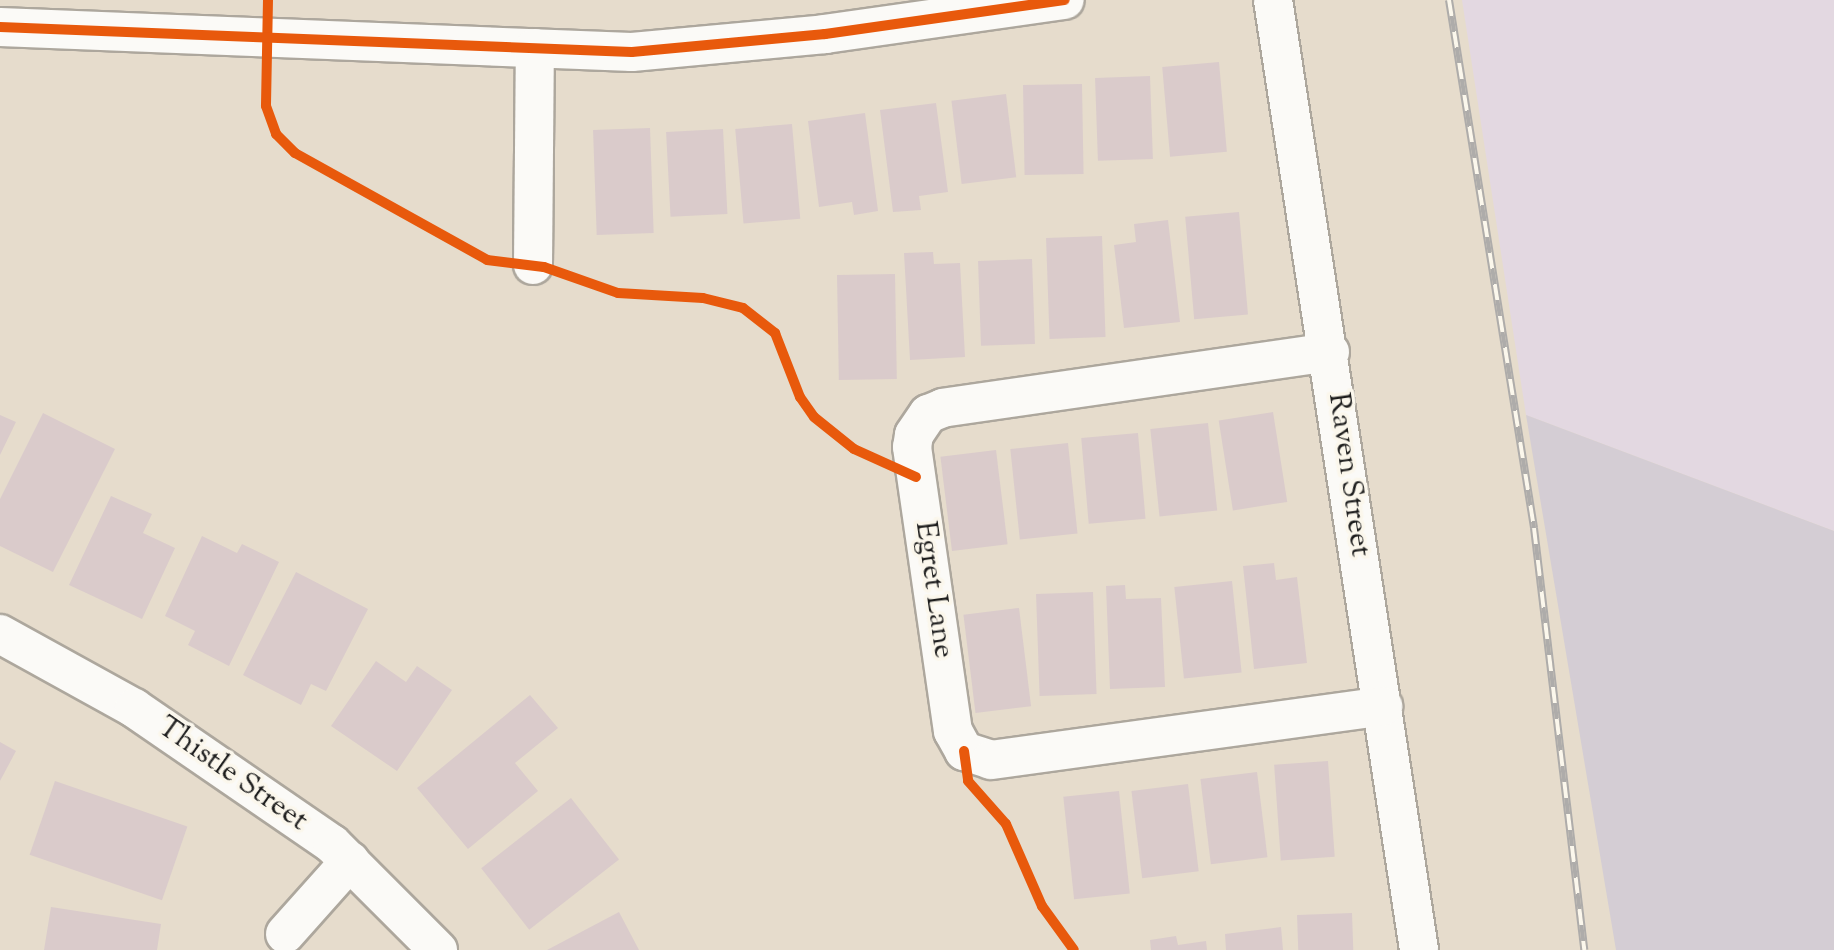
<!DOCTYPE html>
<html>
<head>
<meta charset="utf-8">
<style>
	body { margin:0 }
	#map { position:relative; width:1834px; height:950px; overflow:hidden; background:#e6dccc; font-family:"Sorts Mill Goudy",serif }
	div>[style] { position:absolute }
	.built>* { inset:0; background:#e3d8e1 }
	.industrial>* { inset:0; background:#d4cdd4 }
	.building>* { inset:0; background:#dacbcb; transform-origin:0 0 }
	.roads { filter:drop-shadow(2px 0 #ada79d) drop-shadow(-2px 0 #ada79d) drop-shadow(0 2px #ada79d) drop-shadow(0 -2px #ada79d) }
	.minor>* { height:38px; margin:-19px; padding:0 19px; transform-origin:19px; border-radius:19px; background:#fbfaf7 }
	.rail>* { height:8px; margin-top:-4px; transform-origin:0; background:repeating-linear-gradient(90deg,#fbf7ec 0 16px,#aeacaa 0 32px); box-sizing:border-box; border-block:2px solid #aeacaa }
	.cycleway>* { height:10px; margin:-5px; padding:0 5px; transform-origin:5px; border-radius:5px; background:#e8590c }
	span { translate:-50% -50%; white-space:nowrap; text-align:center; line-height:1.15; -webkit-text-stroke:7px #fbf7ec; paint-order:stroke }
	.street-label { font-size:30px; color:#1c1c1c }
</style>
</head>
<body>
<div id="map">
	<div class="built">
		<i style="clip-path:polygon(1462px 0,1834px 0,1834px 531px,1526px 415px)"></i>
	</div>
	<div class="industrial">
		<i style="clip-path:polygon(1526px 415px,1834px 531px,1834px 950px,1616px 950px)"></i>
	</div>
	<div class="building">
		<i style="left:1219px;top:62px;width:90px;height:57px;rotate:85deg"></i>
		<i style="left:1150px;top:76px;width:83px;height:55px;rotate:88deg"></i>
		<i style="left:1082px;top:84px;width:90px;height:59px;rotate:89deg"></i>
		<i style="left:1006px;top:94px;width:84px;height:55px;rotate:83deg"></i>
		<i style="clip-path:polygon(936px 103px,948px 192px,919px 196px,921px 210px,893px 212px,880px 110px)"></i>
		<i style="clip-path:polygon(865px 113px,878px 211px,854px 215px,852px 202px,819px 207px,808px 121px)"></i>
		<i style="left:792px;top:124px;width:95px;height:57px;rotate:85deg"></i>
		<i style="left:650px;top:128px;width:105px;height:57px;rotate:88deg"></i>
		<i style="left:723px;top:129px;width:85px;height:57px;rotate:87deg"></i>
		<i style="left:1239px;top:212px;width:103px;height:54px;rotate:85deg"></i>
		<i style="clip-path:polygon(1168px 220px,1180px 322px,1124px 328px,1114px 245px,1136px 242px,1134px 224px)"></i>
		<i style="left:1102px;top:236px;width:101px;height:56px;rotate:88deg"></i>
		<i style="clip-path:polygon(933px 252px,934px 264px,960px 263px,965px 357px,910px 360px,904px 253px)"></i>
		<i style="left:1032px;top:259px;width:85px;height:54px;rotate:88deg"></i>
		<i style="left:895px;top:274px;width:105px;height:58px;rotate:89deg"></i>
		<i style="left:1273px;top:412px;width:91px;height:55px;rotate:81deg"></i>
		<i style="clip-path:polygon(43px 413px,115px 449px,53px 572px,0 546px,0 499px)"></i>
		<i style="clip-path:polygon(0 415px,16px 422px,0 455px)"></i>
		<i style="left:1208px;top:423px;width:88px;height:58px;rotate:84deg"></i>
		<i style="left:1138px;top:433px;width:86px;height:57px;rotate:85deg"></i>
		<i style="left:1068px;top:443px;width:91px;height:58px;rotate:84deg"></i>
		<i style="left:996px;top:450px;width:95px;height:56px;rotate:83deg"></i>
		<i style="clip-path:polygon(111px 496px,152px 514px,143px 533px,175px 548px,142px 619px,69px 585px)"></i>
		<i style="clip-path:polygon(202px 536px,237px 553px,242px 544px,279px 562px,229px 666px,188px 645px,195px 631px,165px 616px)"></i>
		<i style="clip-path:polygon(1274px 563px,1276px 580px,1297px 577px,1307px 663px,1254px 669px,1243px 566px)"></i>
		<i style="clip-path:polygon(296px 572px,368px 609px,326px 691px,311px 684px,301px 705px,243px 675px)"></i>
		<i style="left:1232px;top:581px;width:92px;height:58px;rotate:84deg"></i>
		<i style="clip-path:polygon(1125px 585px,1126px 599px,1161px 598px,1165px 687px,1110px 689px,1106px 586px)"></i>
		<i style="left:1093px;top:592px;width:102px;height:57px;rotate:88deg"></i>
		<i style="left:1019px;top:608px;width:99px;height:56px;rotate:83deg"></i>
		<i style="clip-path:polygon(376px 661px,406px 682px,417px 666px,452px 690px,397px 771px,331px 726px)"></i>
		<i style="clip-path:polygon(530px 695px,558px 728px,515px 763px,538px 791px,468px 849px,417px 788px)"></i>
		<i style="clip-path:polygon(0 742px,16px 751px,0 781px)"></i>
		<i style="left:1328px;top:761px;width:96px;height:54px;rotate:86deg"></i>
		<i style="left:1257px;top:772px;width:86px;height:57px;rotate:83deg"></i>
		<i style="left:55px;top:781px;width:140px;height:78px;rotate:19deg"></i>
		<i style="left:1188px;top:784px;width:88px;height:57px;rotate:83deg"></i>
		<i style="left:1119px;top:791px;width:103px;height:56px;rotate:84deg"></i>
		<i style="left:571px;top:798px;width:78px;height:114px;rotate:52deg"></i>
		<i style="clip-path:polygon(51px 907px,161px 924px,157px 950px,44px 950px)"></i>
		<i style="clip-path:polygon(619px 912px,639px 950px,547px 950px)"></i>
		<i style="left:1352px;top:913px;width:37px;height:55px;rotate:88deg"></i>
		<i style="clip-path:polygon(1281px 927px,1283px 950px,1226px 950px,1225px 934px)"></i>
		<i style="clip-path:polygon(1176px 936px,1178px 945px,1206px 941px,1207px 950px,1151px 950px,1150px 940px)"></i>
	</div>
	<div class="roads">
		<div class="minor">
			<i style="left:1273px;top:0;width:961px;rotate:81.26deg"></i>
			<i style="left:0;top:27px;width:632px;rotate:2.27deg"></i>
			<i style="left:632px;top:52px;width:194px;rotate:-5.3deg"></i>
			<i style="left:825px;top:34px;width:242px;rotate:-8.1deg"></i>
			<i style="left:533px;top:265px;width:217px;rotate:-89.5deg"></i>
			<i style="left:1330px;top:352px;width:391px;rotate:171.8deg"></i>
			<i style="left:943px;top:408px;width:16px;rotate:158deg"></i>
			<i style="left:928px;top:414px;width:25px;rotate:124deg"></i>
			<i style="left:914px;top:435px;width:12px;rotate:99deg"></i>
			<i style="left:912px;top:447px;width:287px;rotate:81.8deg"></i>
			<i style="left:953px;top:731px;width:23px;rotate:61deg"></i>
			<i style="left:964px;top:751px;width:28px;rotate:18deg"></i>
			<i style="left:991px;top:760px;width:396px;rotate:-7.8deg"></i>
			<i style="left:0;top:634px;width:153px;rotate:28.9deg"></i>
			<i style="left:134px;top:708px;width:240px;rotate:34.5deg"></i>
			<i style="left:332px;top:844px;width:150px;rotate:45deg"></i>
			<i style="left:285px;top:934px;width:98px;rotate:-48.3deg"></i>
		</div>
	</div>
	<div class="rail">
		<i style="left:1449px;top:0;width:535px;rotate:80.85deg"></i>
		<i style="left:1534px;top:528px;width:425px;rotate:83.2deg"></i>
	</div>
	<div class="cycleway">
		<i style="left:268px;top:0;width:106px;rotate:91.1deg"></i>
		<i style="left:266px;top:106px;width:30px;rotate:70deg"></i>
		<i style="left:276px;top:134px;width:27px;rotate:45deg"></i>
		<i style="left:295px;top:153px;width:220px;rotate:29.1deg"></i>
		<i style="left:487px;top:260px;width:57px;rotate:7deg"></i>
		<i style="left:544px;top:267px;width:78px;rotate:19.4deg"></i>
		<i style="left:618px;top:293px;width:85px;rotate:3.4deg"></i>
		<i style="left:703px;top:298px;width:41px;rotate:14deg"></i>
		<i style="left:743px;top:308px;width:41px;rotate:38deg"></i>
		<i style="left:775px;top:333px;width:69px;rotate:68.7deg"></i>
		<i style="left:800px;top:397px;width:24px;rotate:55deg"></i>
		<i style="left:814px;top:417px;width:51px;rotate:38.7deg"></i>
		<i style="left:854px;top:449px;width:68px;rotate:24.3deg"></i>
		<i style="left:0;top:27px;width:632px;rotate:2.27deg"></i>
		<i style="left:632px;top:52px;width:194px;rotate:-5.3deg"></i>
		<i style="left:825px;top:34px;width:242px;rotate:-8.1deg"></i>
		<i style="left:964px;top:751px;width:30px;rotate:82deg"></i>
		<i style="left:968px;top:781px;width:57px;rotate:48.5deg"></i>
		<i style="left:1006px;top:824px;width:90px;rotate:66.3deg"></i>
		<i style="left:1042px;top:906px;width:54px;rotate:54deg"></i>
	</div>
	<div class="street-label">
		<span style="left:1348px;top:475px;rotate:82deg">Raven Street</span>
		<span style="left:933px;top:590px;rotate:82deg">Egret Lane</span>
		<span style="left:232px;top:775px;rotate:35deg">Thistle Street</span>
	</div>
</div>
</body>
</html>
